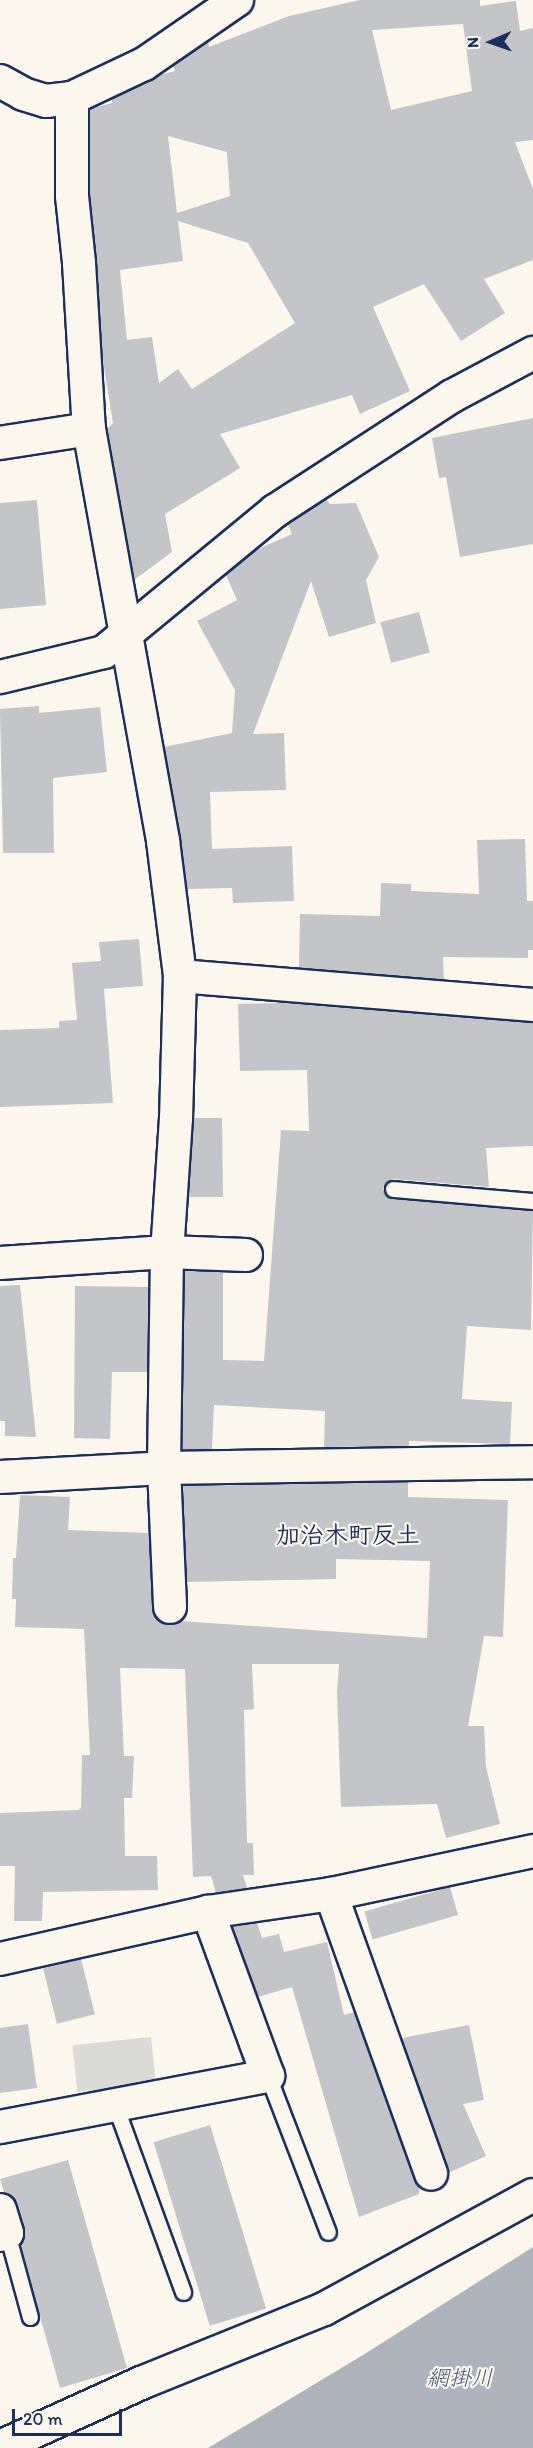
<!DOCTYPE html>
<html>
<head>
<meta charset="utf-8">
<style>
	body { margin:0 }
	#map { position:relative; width:533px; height:2448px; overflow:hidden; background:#fbf7ec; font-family:Itim,"Klee One",sans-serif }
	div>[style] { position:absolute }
	.green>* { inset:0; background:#dadad7; transform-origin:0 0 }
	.water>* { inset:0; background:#afb3bb }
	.building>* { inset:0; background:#c3c5c9; transform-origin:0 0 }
	.roads { filter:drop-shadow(2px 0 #1b2f5e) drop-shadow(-2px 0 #1b2f5e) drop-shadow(0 2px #1b2f5e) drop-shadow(0 -2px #1b2f5e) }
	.lane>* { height:15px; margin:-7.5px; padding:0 7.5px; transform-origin:7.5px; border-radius:7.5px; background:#fbf7ec }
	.street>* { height:32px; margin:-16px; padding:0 16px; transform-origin:16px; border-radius:16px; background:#fbf7ec }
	span { translate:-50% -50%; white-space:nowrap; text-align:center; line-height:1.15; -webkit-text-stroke:4.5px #fbf7ec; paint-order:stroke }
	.water-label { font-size:22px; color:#47577a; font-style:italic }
	.quarter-label { font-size:24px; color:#1b2f5e; font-weight:700 }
	.north { position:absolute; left:461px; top:12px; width:60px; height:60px; -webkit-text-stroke:4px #fbf7ec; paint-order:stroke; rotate:268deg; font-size:16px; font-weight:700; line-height:24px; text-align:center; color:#1b2f5e }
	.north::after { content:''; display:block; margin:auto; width:21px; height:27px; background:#1b2f5e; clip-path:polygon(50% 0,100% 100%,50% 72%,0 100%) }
	.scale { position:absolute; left:12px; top:2409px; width:110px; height:27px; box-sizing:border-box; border:3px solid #1b2f5e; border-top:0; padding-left:8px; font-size:18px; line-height:21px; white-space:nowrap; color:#1b2f5e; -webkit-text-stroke:4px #fbf7ec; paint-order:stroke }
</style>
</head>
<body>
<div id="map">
	<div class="green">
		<i style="left:151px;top:2037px;width:47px;height:79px;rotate:84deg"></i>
	</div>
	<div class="water">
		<i style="clip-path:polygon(533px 2247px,533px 2448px,208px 2448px,363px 2355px)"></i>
	</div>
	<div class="building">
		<i style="clip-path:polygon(evenodd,360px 0,480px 0,480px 6px,516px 1px,520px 31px,533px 28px,533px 140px,515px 142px,533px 189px,533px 260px,484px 279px,505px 313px,461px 341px,424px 284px,373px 307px,410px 391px,360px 414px,352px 395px,220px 434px,240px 468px,165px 514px,172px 552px,134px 580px,107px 429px,113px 423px,103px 361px,90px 195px,90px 109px,112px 103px,112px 99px,160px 75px,175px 71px,173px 66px,208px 42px,209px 47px,289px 16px,360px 0,463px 24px,472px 91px,391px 110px,372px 30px,463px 24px,360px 0,168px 136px,227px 152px,230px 196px,177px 213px,168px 136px,360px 0,178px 221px,248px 243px,295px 323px,192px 389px,178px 369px,159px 383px,152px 337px,127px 340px,120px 270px,183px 261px,178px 221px)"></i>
		<i style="clip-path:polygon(533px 418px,533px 544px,460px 557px,446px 477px,439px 478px,432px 438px)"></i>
		<i style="clip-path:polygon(326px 499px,330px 504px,356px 503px,379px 557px,366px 580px,376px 623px,329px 637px,311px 581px,253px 734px,284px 733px,286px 790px,210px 792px,212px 849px,292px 846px,294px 901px,233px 903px,232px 888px,187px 889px,164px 747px,232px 733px,235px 690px,197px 621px,237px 600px,226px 575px,256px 550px,292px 534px,288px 524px)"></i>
		<i style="clip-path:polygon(37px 500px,46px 605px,0 609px,0 503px)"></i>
		<i style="left:419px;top:612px;width:42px;height:40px;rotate:75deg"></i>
		<i style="clip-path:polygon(39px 706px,39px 713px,100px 707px,107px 772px,53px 778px,54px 853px,3px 853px,0 709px)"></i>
		<i style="clip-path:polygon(525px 839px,527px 901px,533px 901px,533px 950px,528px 950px,528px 958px,443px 957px,444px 980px,299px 968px,300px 914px,380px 916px,381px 883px,411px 884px,411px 891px,479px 894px,477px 840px)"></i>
		<i style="clip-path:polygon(139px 939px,143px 986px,104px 989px,113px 1103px,0 1107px,0 1030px,59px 1028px,59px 1021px,77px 1020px,72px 963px,101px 961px,99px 942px)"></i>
		<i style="clip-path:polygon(284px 1003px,533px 1023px,533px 1146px,486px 1148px,489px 1187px,394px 1179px,385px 1183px,383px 1189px,387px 1197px,392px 1199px,533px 1211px,531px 1330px,467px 1326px,462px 1399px,512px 1402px,510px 1444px,409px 1441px,409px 1446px,324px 1447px,325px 1411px,214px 1405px,212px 1449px,182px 1450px,185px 1271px,223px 1272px,223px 1360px,264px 1361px,281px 1130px,309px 1131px,307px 1070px,240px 1071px,238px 1004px)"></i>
		<i style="clip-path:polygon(194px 1118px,222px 1118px,223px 1197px,189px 1197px)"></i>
		<i style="clip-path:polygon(20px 1285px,36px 1437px,5px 1436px,5px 1421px,0 1421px,0 1286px)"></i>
		<i style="clip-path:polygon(75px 1286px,149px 1287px,147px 1372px,112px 1372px,110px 1439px,74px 1438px)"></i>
		<i style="clip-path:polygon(408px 1482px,408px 1497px,508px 1500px,503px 1637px,484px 1636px,468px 1726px,484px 1726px,486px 1767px,500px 1824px,446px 1838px,437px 1804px,341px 1807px,337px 1692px,339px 1664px,252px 1664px,254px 1709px,244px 1710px,247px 1843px,253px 1843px,254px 1875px,243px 1875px,247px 1888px,216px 1893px,211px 1876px,193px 1877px,185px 1669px,120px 1668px,124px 1756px,134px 1756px,132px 1798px,124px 1798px,125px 1856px,157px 1856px,158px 1890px,43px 1892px,42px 1921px,14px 1921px,15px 1866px,0 1866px,0 1813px,78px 1810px,81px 1808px,82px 1755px,90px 1755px,84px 1629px,15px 1627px,16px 1599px,12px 1599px,13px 1558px,16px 1558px,20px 1495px,70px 1497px,68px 1530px,149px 1533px,152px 1608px,155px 1617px,162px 1623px,171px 1625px,181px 1621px,427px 1638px,430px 1561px,336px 1559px,336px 1579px,187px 1582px,183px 1486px)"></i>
		<i style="left:450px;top:1887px;width:29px;height:89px;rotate:74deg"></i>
		<i style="clip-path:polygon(257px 1923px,262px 1938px,279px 1934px,284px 1952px,327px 1942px,344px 2015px,354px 2012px,419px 2187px,419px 2194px,359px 2217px,292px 1987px,258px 1997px,233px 1927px)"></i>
		<i style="left:81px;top:1959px;width:57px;height:39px;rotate:76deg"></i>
		<i style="clip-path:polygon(28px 2024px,37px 2088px,0 2093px,0 2028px)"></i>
		<i style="clip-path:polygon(469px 2025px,484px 2100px,463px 2104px,486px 2156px,448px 2173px,402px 2038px)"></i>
		<i style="left:210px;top:2125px;width:192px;height:59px;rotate:73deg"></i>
		<i style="clip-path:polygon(68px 2160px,127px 2368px,60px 2388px,20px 2245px,25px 2237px,24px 2228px,17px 2204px,12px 2197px,4px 2192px,0 2179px)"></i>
	</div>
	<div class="roads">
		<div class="lane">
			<i style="left:393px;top:1189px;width:141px;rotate:4.9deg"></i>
			<i style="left:268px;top:2076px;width:167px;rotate:69deg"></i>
			<i style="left:115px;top:2105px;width:199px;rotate:70deg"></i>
			<i style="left:7px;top:2233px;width:87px;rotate:74.7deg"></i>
		</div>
		<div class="street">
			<i style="left:0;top:81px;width:26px;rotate:29deg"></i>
			<i style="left:23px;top:94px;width:24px;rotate:17deg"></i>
			<i style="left:46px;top:101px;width:26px;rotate:-7deg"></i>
			<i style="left:72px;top:98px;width:80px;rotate:-25.3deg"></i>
			<i style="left:144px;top:64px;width:113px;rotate:-34.5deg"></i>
			<i style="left:72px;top:98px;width:98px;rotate:90deg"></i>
			<i style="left:72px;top:196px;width:67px;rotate:84deg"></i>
			<i style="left:79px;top:263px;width:166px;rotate:86.6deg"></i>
			<i style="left:89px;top:429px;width:419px;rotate:79.8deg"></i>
			<i style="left:163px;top:841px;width:136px;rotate:82.8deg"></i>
			<i style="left:180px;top:976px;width:142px;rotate:91.6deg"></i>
			<i style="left:176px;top:1118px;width:134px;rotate:93.8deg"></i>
			<i style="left:167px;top:1252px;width:216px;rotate:90.8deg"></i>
			<i style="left:164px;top:1468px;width:139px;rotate:87.5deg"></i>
			<i style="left:0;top:443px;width:90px;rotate:-8.9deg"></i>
			<i style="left:0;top:677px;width:107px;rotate:-13.5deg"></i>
			<i style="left:104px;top:652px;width:222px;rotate:-39.5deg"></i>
			<i style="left:275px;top:511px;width:211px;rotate:-33deg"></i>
			<i style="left:452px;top:396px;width:92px;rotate:-28deg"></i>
			<i style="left:180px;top:976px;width:354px;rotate:4.7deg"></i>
			<i style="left:0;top:1263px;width:167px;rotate:-3.8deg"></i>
			<i style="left:167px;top:1252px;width:79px;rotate:2.2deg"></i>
			<i style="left:0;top:1477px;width:164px;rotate:-3.1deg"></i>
			<i style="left:164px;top:1468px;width:369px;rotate:-0.9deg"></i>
			<i style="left:331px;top:1894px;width:297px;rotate:70.3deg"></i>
			<i style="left:0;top:1959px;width:213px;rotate:-12.7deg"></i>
			<i style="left:208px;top:1912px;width:124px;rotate:-8.3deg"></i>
			<i style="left:331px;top:1894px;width:207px;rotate:-12deg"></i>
			<i style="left:0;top:2127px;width:273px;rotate:-10.8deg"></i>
			<i style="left:268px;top:2076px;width:175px;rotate:-110.1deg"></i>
			<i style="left:0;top:2210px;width:24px;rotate:73deg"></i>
			<i style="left:7px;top:2233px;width:7px;rotate:164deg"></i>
			<i style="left:0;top:2447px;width:155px;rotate:-24.4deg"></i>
			<i style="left:141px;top:2383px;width:197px;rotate:-22deg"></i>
			<i style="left:324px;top:2309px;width:238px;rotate:-28.6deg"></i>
		</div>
	</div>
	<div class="water-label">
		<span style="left:460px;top:2378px">網掛川</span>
	</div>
	<div class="quarter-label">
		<span style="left:348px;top:1535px">加治木町反土</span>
	</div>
	<div class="north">N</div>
	<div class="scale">20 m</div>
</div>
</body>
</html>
